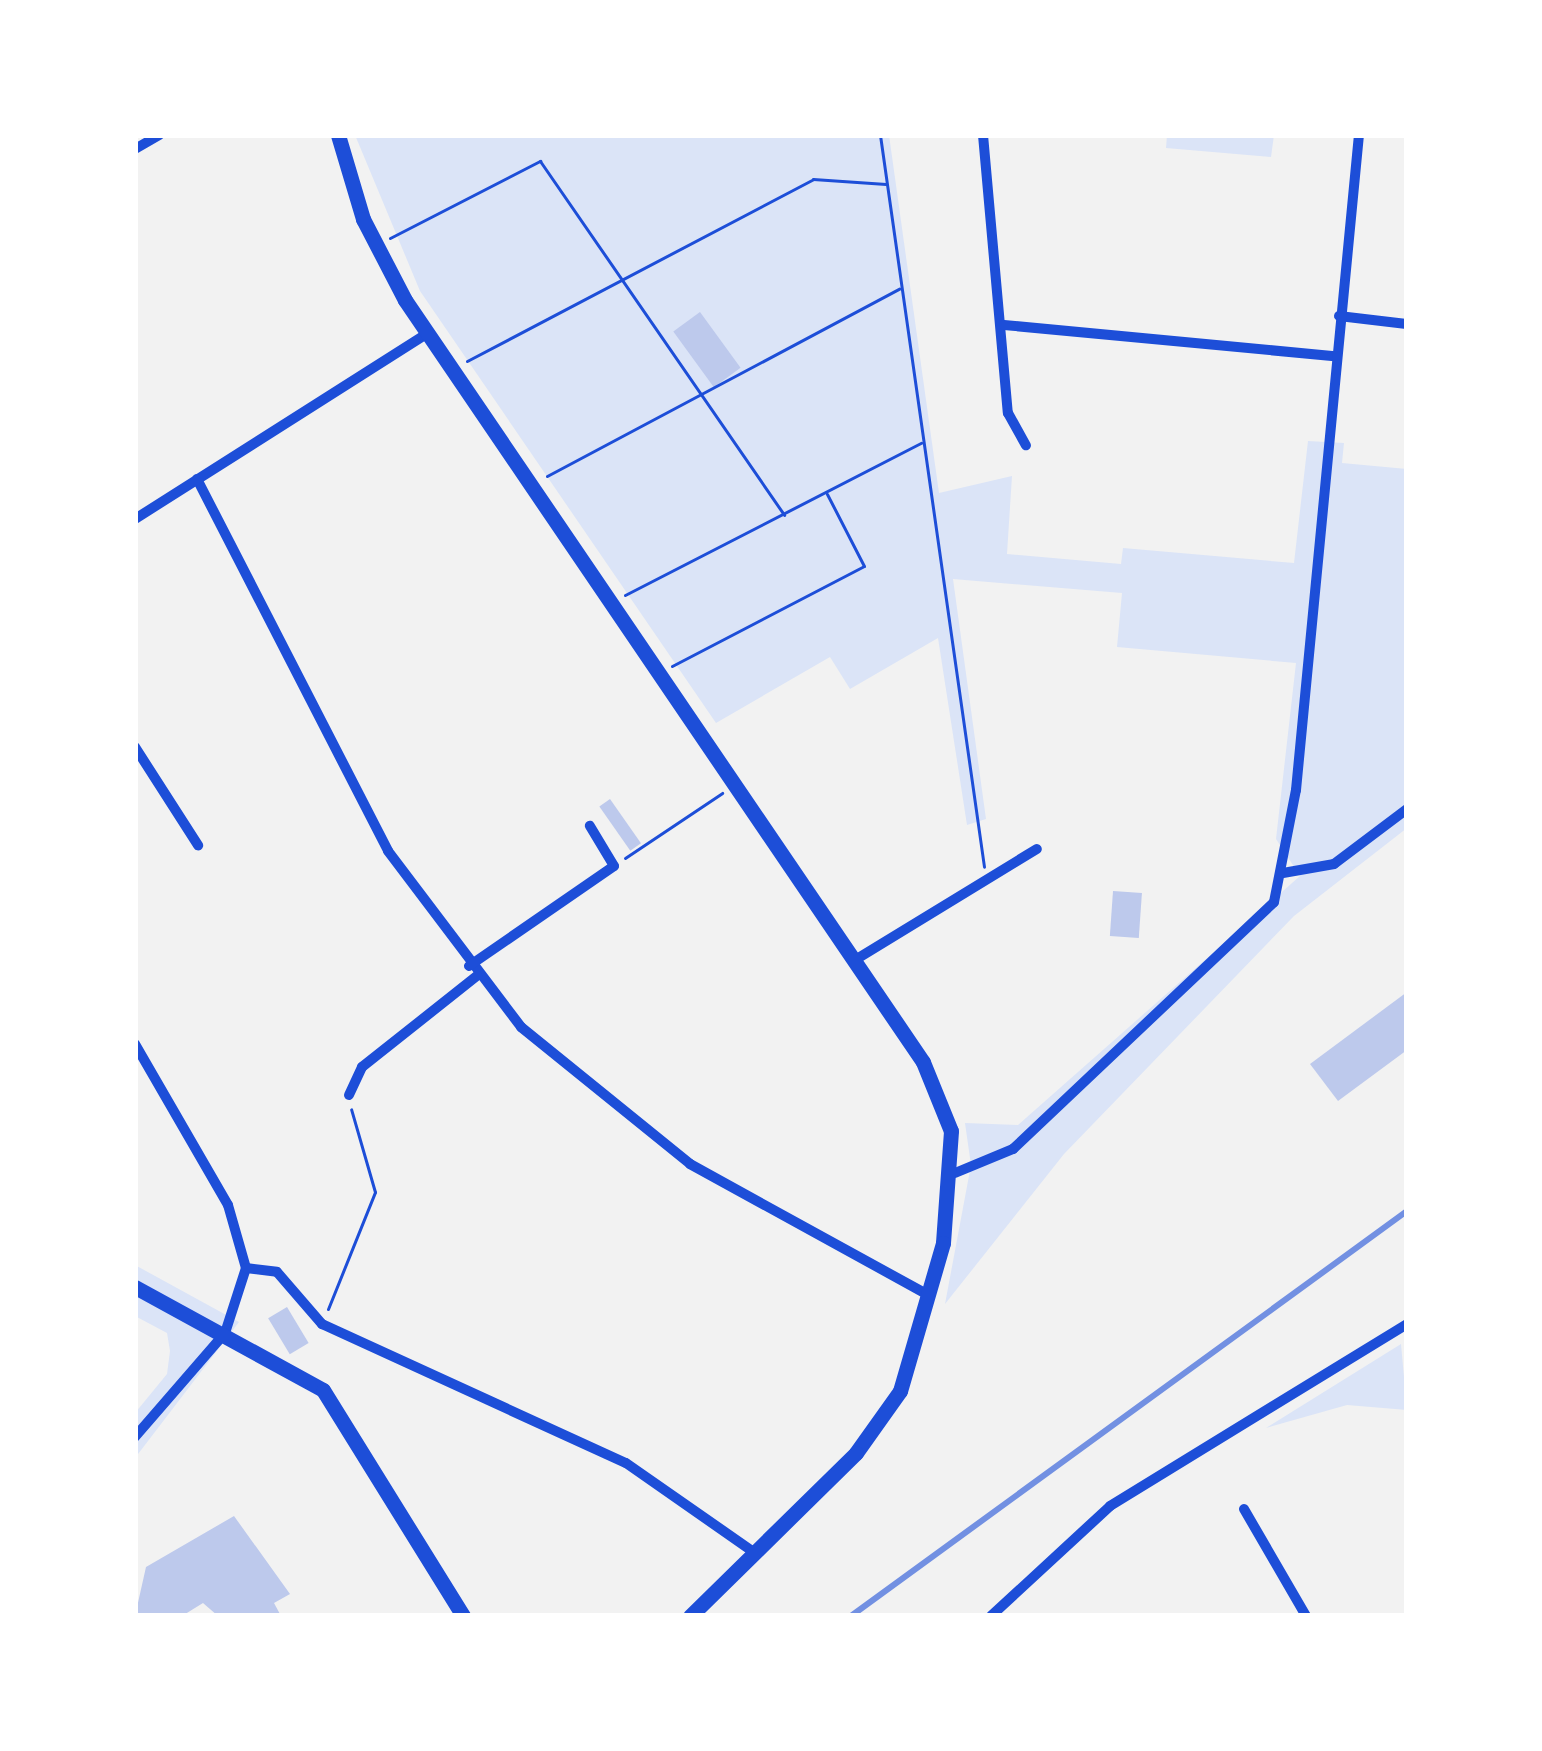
<!DOCTYPE html>
<html>
<head>
<meta charset="utf-8">
<style>
	body { margin:0 }
	#map { position:relative; width:1542px; height:1751px; overflow:hidden; background:#f2f2f2; font-family:"Nunito Sans",sans-serif }
	div>[style] { position:absolute }
	.green>* { inset:0; background:#dbe4f7 }
	.building>* { inset:0; background:#bdc9ec; transform-origin:0 0 }
	.path>* { height:3px; margin:-1.5px; padding:0 1.5px; transform-origin:1.5px; border-radius:1.5px; background:#1d4ed8 }
	.minor>* { height:10px; margin:-5px; padding:0 5px; transform-origin:5px; border-radius:5px; background:#1d4ed8 }
	.secondary>* { height:15px; margin:-7.5px; padding:0 7.5px; transform-origin:7.5px; border-radius:7.5px; background:#1d4ed8 }
	.rail>* { height:6px; margin:-3px; padding:0 3px; transform-origin:3px; border-radius:3px; background:#7290e2 }
	span { translate:-50% -50%; white-space:nowrap; text-align:center; line-height:1.15; -webkit-text-stroke:9px #fff; paint-order:stroke }
	.frame { position:absolute; inset:0; border:138px solid #fff; pointer-events:none }
</style>
</head>
<body>
<div id="map">
	<div class="green">
		<i style="clip-path:polygon(355px 135px,889px 135px,939px 493px,1012px 476px,1007px 554px,1121px 564px,1123px 548px,1294px 563px,1308px 441px,1344px 443px,1342px 463px,1407px 469px,1407px 828px,1294px 916px,1064px 1154px,945px 1304px,971px 1165px,965px 1123px,1018px 1125px,1300px 876px,1276px 839px,1296px 663px,1117px 647px,1122px 593px,953px 579px,986px 819px,967px 825px,938px 638px,850px 689px,830px 657px,716px 723px,420px 291px)"></i>
		<i style="clip-path:polygon(1167px 135px,1274px 135px,1271px 157px,1166px 148px)"></i>
		<i style="clip-path:polygon(135px 1265px,239px 1322px,135px 1458px,135px 1413px,167px 1374px,170px 1351px,167px 1333px,135px 1316px)"></i>
		<i style="clip-path:polygon(1401px 1344px,1407px 1410px,1347px 1405px,1266px 1428px)"></i>
	</div>
	<div class="building">
		<i style="left:700px;top:312px;width:69px;height:33px;rotate:54deg"></i>
		<i style="left:610px;top:799px;width:54px;height:13px;rotate:55deg"></i>
		<i style="left:1113px;top:891px;width:29px;height:45px;rotate:4deg"></i>
		<i style="clip-path:polygon(1407px 992px,1407px 1050px,1338px 1101px,1310px 1064px)"></i>
		<i style="left:287px;top:1307px;width:42px;height:22px;rotate:59deg"></i>
		<i style="clip-path:polygon(234px 1516px,290px 1594px,274px 1603px,281px 1616px,218px 1616px,203px 1603px,182px 1616px,135px 1616px,146px 1567px)"></i>
	</div>
	<div class="path">
		<i style="left:880px;top:135px;width:739px;rotate:81.91deg"></i>
		<i style="left:390px;top:238px;width:169px;rotate:-27.2deg"></i>
		<i style="left:540px;top:161px;width:430px;rotate:55.4deg"></i>
		<i style="left:467px;top:361px;width:391px;rotate:-27.7deg"></i>
		<i style="left:813px;top:179px;width:73px;rotate:3.9deg"></i>
		<i style="left:547px;top:476px;width:399px;rotate:-28deg"></i>
		<i style="left:625px;top:595px;width:333px;rotate:-27.2deg"></i>
		<i style="left:672px;top:666px;width:216px;rotate:-27.5deg"></i>
		<i style="left:864px;top:566px;width:81px;rotate:-117.2deg"></i>
		<i style="left:625px;top:858px;width:117px;rotate:-33.8deg"></i>
		<i style="left:328px;top:1309px;width:126px;rotate:-68.1deg"></i>
		<i style="left:375px;top:1192px;width:86px;rotate:-106.1deg"></i>
	</div>
	<div class="minor">
		<i style="left:983px;top:135px;width:279px;rotate:84.9deg"></i>
		<i style="left:1008px;top:413px;width:37px;rotate:61deg"></i>
		<i style="left:135px;top:149px;width:28px;rotate:-30deg"></i>
		<i style="left:1339px;top:316px;width:68px;rotate:6.7deg"></i>
		<i style="left:1004px;top:325px;width:332px;rotate:5.4deg"></i>
		<i style="left:197px;top:479px;width:418px;rotate:62.8deg"></i>
		<i style="left:388px;top:851px;width:221px;rotate:52.9deg"></i>
		<i style="left:521px;top:1027px;width:218px;rotate:39deg"></i>
		<i style="left:690px;top:1164px;width:274px;rotate:28.8deg"></i>
		<i style="left:135px;top:519px;width:347px;rotate:-32.4deg"></i>
		<i style="left:135px;top:747px;width:117px;rotate:57.3deg"></i>
		<i style="left:1283px;top:873px;width:52px;rotate:-10deg"></i>
		<i style="left:1334px;top:864px;width:91px;rotate:-37deg"></i>
		<i style="left:855px;top:960px;width:213px;rotate:-31.4deg"></i>
		<i style="left:469px;top:966px;width:176px;rotate:-34.6deg"></i>
		<i style="left:614px;top:866px;width:47px;rotate:-121deg"></i>
		<i style="left:135px;top:1044px;width:186px;rotate:60deg"></i>
		<i style="left:228px;top:1205px;width:66px;rotate:74.1deg"></i>
		<i style="left:246px;top:1268px;width:68px;rotate:107.9deg"></i>
		<i style="left:225px;top:1333px;width:138px;rotate:130.9deg"></i>
		<i style="left:349px;top:1095px;width:31px;rotate:-65deg"></i>
		<i style="left:362px;top:1067px;width:147px;rotate:-38.4deg"></i>
		<i style="left:955px;top:1173px;width:63px;rotate:-22.5deg"></i>
		<i style="left:1013px;top:1149px;width:359px;rotate:-43.4deg"></i>
		<i style="left:1274px;top:902px;width:114px;rotate:-78.9deg"></i>
		<i style="left:1296px;top:790px;width:658px;rotate:-84.51deg"></i>
		<i style="left:246px;top:1268px;width:31px;rotate:7deg"></i>
		<i style="left:277px;top:1272px;width:69px;rotate:49.1deg"></i>
		<i style="left:322px;top:1324px;width:334px;rotate:24.6deg"></i>
		<i style="left:626px;top:1463px;width:157px;rotate:34.9deg"></i>
		<i style="left:1244px;top:1509px;width:124px;rotate:59.9deg"></i>
		<i style="left:991px;top:1616px;width:162px;rotate:-42.7deg"></i>
		<i style="left:1110px;top:1506px;width:348px;rotate:-31.5deg"></i>
	</div>
	<div class="secondary">
		<i style="left:338px;top:135px;width:88px;rotate:73.4deg"></i>
		<i style="left:363px;top:219px;width:91px;rotate:62.6deg"></i>
		<i style="left:405px;top:300px;width:921px;rotate:55.79deg"></i>
		<i style="left:923px;top:1062px;width:74px;rotate:67.9deg"></i>
		<i style="left:951px;top:1131px;width:112px;rotate:94.1deg"></i>
		<i style="left:943px;top:1243px;width:154px;rotate:106.2deg"></i>
		<i style="left:900px;top:1391px;width:76px;rotate:125.4deg"></i>
		<i style="left:856px;top:1453px;width:233px;rotate:135.5deg"></i>
		<i style="left:135px;top:1287px;width:214px;rotate:28.7deg"></i>
		<i style="left:323px;top:1390px;width:266px;rotate:58.2deg"></i>
	</div>
	<div class="rail">
		<i style="left:851px;top:1616px;width:688px;rotate:-36.07deg"></i>
	</div>
	<div class="frame"></div>
</div>
</body>
</html>
